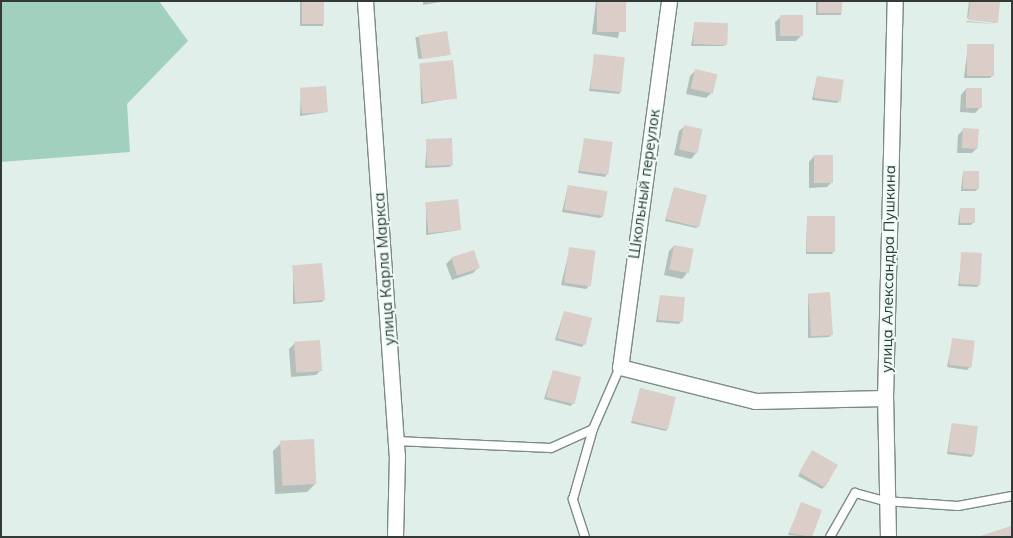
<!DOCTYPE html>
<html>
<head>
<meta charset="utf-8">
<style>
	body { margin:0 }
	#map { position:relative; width:1013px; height:538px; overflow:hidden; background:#e0efe9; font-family:Mulish,sans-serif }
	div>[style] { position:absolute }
	.green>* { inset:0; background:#a2d0be }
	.shadow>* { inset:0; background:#0003; transform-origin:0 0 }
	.building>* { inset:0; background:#dbcdc7; transform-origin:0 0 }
	.roads { filter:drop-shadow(1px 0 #7d8a85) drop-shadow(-1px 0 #7d8a85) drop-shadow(0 1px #7d8a85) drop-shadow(0 -1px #7d8a85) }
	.service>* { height:8px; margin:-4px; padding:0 4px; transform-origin:4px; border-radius:4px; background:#fff }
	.minor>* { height:15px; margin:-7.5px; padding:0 7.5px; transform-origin:7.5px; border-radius:7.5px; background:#fff }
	span { translate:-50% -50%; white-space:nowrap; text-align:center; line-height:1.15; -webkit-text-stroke:4px #edfdf6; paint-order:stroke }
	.street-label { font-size:15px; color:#333937 }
	.frame { position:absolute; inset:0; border:2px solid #333937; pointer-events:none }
</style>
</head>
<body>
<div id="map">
	<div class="green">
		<i style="clip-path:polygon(1px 1px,159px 1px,188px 41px,127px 104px,130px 152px,1px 162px)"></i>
	</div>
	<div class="shadow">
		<i style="left:300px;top:1px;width:23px;height:25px"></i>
		<i style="clip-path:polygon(423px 1px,446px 1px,423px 5px)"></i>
		<i style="clip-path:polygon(596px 1px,625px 1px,618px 38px,592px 34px)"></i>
		<i style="left:816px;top:1px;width:25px;height:14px"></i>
		<i style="clip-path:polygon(969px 1px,999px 1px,996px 23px,967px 18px)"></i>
		<i style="clip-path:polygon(781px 17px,802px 35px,796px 41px,776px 41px,775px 22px)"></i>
		<i style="clip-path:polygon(967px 21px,995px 24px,966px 22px)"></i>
		<i style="clip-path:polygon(695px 23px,725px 46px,691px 46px)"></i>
		<i style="left:446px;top:33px;width:22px;height:31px;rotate:82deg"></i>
		<i style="clip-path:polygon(968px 45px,992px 76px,990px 78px,964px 78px)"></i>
		<i style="clip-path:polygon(595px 55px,621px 91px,619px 94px,589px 91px)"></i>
		<i style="clip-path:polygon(420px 65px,455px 98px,421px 104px)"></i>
		<i style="clip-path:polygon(696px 70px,711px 93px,706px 98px,686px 94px,690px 76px)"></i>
		<i style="clip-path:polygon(817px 77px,839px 101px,837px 103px,812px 100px)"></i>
		<i style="clip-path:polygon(301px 89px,327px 112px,300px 116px)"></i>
		<i style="clip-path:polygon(966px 89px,981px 107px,975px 113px,960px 112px,961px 95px)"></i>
		<i style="clip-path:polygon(685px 126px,696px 153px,691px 159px,674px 155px,679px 131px)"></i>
		<i style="clip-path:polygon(963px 130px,977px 148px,972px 153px,957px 153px,958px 135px)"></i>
		<i style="clip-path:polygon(585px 139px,607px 174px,605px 177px,578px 173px)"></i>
		<i style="clip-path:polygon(427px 141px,452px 165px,449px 167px,425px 168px)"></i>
		<i style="clip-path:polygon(814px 156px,832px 182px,827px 187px,809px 188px,809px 162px)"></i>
		<i style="clip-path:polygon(963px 172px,978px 189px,975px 191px,961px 191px)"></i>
		<i style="clip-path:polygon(568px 186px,603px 216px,600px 218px,562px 212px)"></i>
		<i style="clip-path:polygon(674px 188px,699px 226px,696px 228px,665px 221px)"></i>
		<i style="clip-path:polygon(426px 203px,460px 230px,426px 235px)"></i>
		<i style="clip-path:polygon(960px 209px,973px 223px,971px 225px,958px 225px)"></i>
		<i style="clip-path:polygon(807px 218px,834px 251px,832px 254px,806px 254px)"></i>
		<i style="clip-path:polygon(674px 246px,687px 273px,682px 279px,664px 275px,669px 251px)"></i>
		<i style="clip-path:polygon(570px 248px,588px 287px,586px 289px,561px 285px)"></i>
		<i style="clip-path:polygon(962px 254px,979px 285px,977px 287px,958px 286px)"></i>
		<i style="clip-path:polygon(452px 258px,479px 267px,473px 273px,452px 280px,446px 264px)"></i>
		<i style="clip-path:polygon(293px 267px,324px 299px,322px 302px,293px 304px)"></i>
		<i style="clip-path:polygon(808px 294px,832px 334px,829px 337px,808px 338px)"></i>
		<i style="clip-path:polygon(660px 297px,681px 321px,679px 324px,656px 322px)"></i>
		<i style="clip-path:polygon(564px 312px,584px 344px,582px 347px,555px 340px)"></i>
		<i style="clip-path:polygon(953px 339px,970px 367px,967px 370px,947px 367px)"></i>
		<i style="clip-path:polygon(295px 343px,321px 370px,316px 375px,291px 377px,289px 349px)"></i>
		<i style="clip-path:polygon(553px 371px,573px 403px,571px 406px,544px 399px)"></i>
		<i style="clip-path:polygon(640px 390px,668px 428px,666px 431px,631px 423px)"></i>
		<i style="clip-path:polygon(952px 424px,973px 455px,971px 457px,947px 454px)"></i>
		<i style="clip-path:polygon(281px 443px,315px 484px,307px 492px,275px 494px,273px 451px)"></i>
		<i style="clip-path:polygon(812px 452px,825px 486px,822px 489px,798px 476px)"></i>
		<i style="clip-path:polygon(801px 504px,811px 537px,788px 535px)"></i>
	</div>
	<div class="building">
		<i style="left:302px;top:1px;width:22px;height:23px"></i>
		<i style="left:597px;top:1px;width:29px;height:31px"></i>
		<i style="left:818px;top:1px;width:24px;height:12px"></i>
		<i style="clip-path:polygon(970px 1px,1000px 1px,998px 23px,968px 20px)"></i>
		<i style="left:803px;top:15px;width:21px;height:23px;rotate:90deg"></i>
		<i style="left:694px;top:22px;width:34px;height:22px;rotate:2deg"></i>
		<i style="left:447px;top:31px;width:24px;height:29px;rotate:81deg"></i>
		<i style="left:967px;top:44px;width:27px;height:32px"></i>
		<i style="left:594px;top:54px;width:31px;height:35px;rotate:6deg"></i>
		<i style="left:453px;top:60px;width:39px;height:34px;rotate:84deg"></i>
		<i style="left:695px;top:69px;width:23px;height:20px;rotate:13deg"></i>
		<i style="left:817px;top:76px;width:27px;height:22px;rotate:8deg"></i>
		<i style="left:326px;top:86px;width:26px;height:26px;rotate:86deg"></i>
		<i style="left:966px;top:88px;width:16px;height:20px"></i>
		<i style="left:684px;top:125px;width:19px;height:25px;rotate:12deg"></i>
		<i style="left:963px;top:128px;width:16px;height:20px;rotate:4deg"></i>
		<i style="left:452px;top:138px;width:27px;height:26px;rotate:88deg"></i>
		<i style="left:584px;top:138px;width:29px;height:33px;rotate:8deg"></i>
		<i style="left:814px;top:155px;width:19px;height:28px"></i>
		<i style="left:963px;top:171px;width:16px;height:18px"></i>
		<i style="left:568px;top:185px;width:40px;height:25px;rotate:9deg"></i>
		<i style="left:674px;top:187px;width:34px;height:33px;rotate:14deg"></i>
		<i style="left:458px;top:199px;width:31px;height:33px;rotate:84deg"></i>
		<i style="left:960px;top:208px;width:15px;height:15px"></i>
		<i style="left:807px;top:216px;width:28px;height:36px"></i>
		<i style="left:674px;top:245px;width:20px;height:25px;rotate:11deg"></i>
		<i style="left:569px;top:247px;width:27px;height:36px;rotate:8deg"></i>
		<i style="left:474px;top:250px;width:19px;height:24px;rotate:72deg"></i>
		<i style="left:961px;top:252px;width:21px;height:32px;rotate:3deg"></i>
		<i style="left:322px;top:263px;width:37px;height:30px;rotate:85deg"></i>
		<i style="left:830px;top:292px;width:43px;height:22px;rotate:86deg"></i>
		<i style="left:660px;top:295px;width:25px;height:25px;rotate:5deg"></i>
		<i style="left:564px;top:311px;width:29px;height:28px;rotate:14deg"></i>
		<i style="left:952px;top:338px;width:23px;height:27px;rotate:7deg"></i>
		<i style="left:320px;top:340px;width:31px;height:26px;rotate:86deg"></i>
		<i style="left:553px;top:370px;width:29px;height:28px;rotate:14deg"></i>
		<i style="left:640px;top:388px;width:37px;height:34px;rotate:14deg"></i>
		<i style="left:952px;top:423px;width:26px;height:29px;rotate:7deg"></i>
		<i style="left:314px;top:439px;width:45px;height:34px;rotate:87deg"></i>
		<i style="left:812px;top:450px;width:30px;height:26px;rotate:30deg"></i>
		<i style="clip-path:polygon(801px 502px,822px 510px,812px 537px,789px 533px)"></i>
		<i style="clip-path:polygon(1011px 526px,1012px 537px,980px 537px,980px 536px)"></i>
	</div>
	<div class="roads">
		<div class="service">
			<i style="left:396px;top:441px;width:155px;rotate:2.6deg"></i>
			<i style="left:551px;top:448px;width:46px;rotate:-24.3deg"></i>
			<i style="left:593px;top:429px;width:68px;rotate:-66.5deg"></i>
			<i style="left:585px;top:537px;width:40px;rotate:-108deg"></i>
			<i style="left:573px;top:499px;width:73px;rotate:-74.1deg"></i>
			<i style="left:830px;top:537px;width:51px;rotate:-60.4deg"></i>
			<i style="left:855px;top:493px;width:31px;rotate:15deg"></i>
			<i style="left:885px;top:501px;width:73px;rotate:3.9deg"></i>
			<i style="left:958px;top:506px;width:55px;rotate:-10.5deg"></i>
		</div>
		<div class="minor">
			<i style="left:365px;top:1px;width:455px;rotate:86deg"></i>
			<i style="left:397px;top:455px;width:82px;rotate:91.4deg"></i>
			<i style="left:669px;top:1px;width:369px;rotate:97.6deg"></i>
			<i style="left:620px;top:367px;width:139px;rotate:14.1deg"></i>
			<i style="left:755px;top:401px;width:130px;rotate:-1.3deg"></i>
			<i style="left:888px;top:537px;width:139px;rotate:-91.2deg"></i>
			<i style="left:885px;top:398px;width:397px;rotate:-88.6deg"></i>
		</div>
	</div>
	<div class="street-label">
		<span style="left:644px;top:184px;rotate:-82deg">Школьный переулок</span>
		<span style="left:384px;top:269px;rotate:-94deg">улица Карла Маркса</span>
		<span style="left:888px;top:269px;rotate:-89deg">улица Александра Пушкина</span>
	</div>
	<div class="frame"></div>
</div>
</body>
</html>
